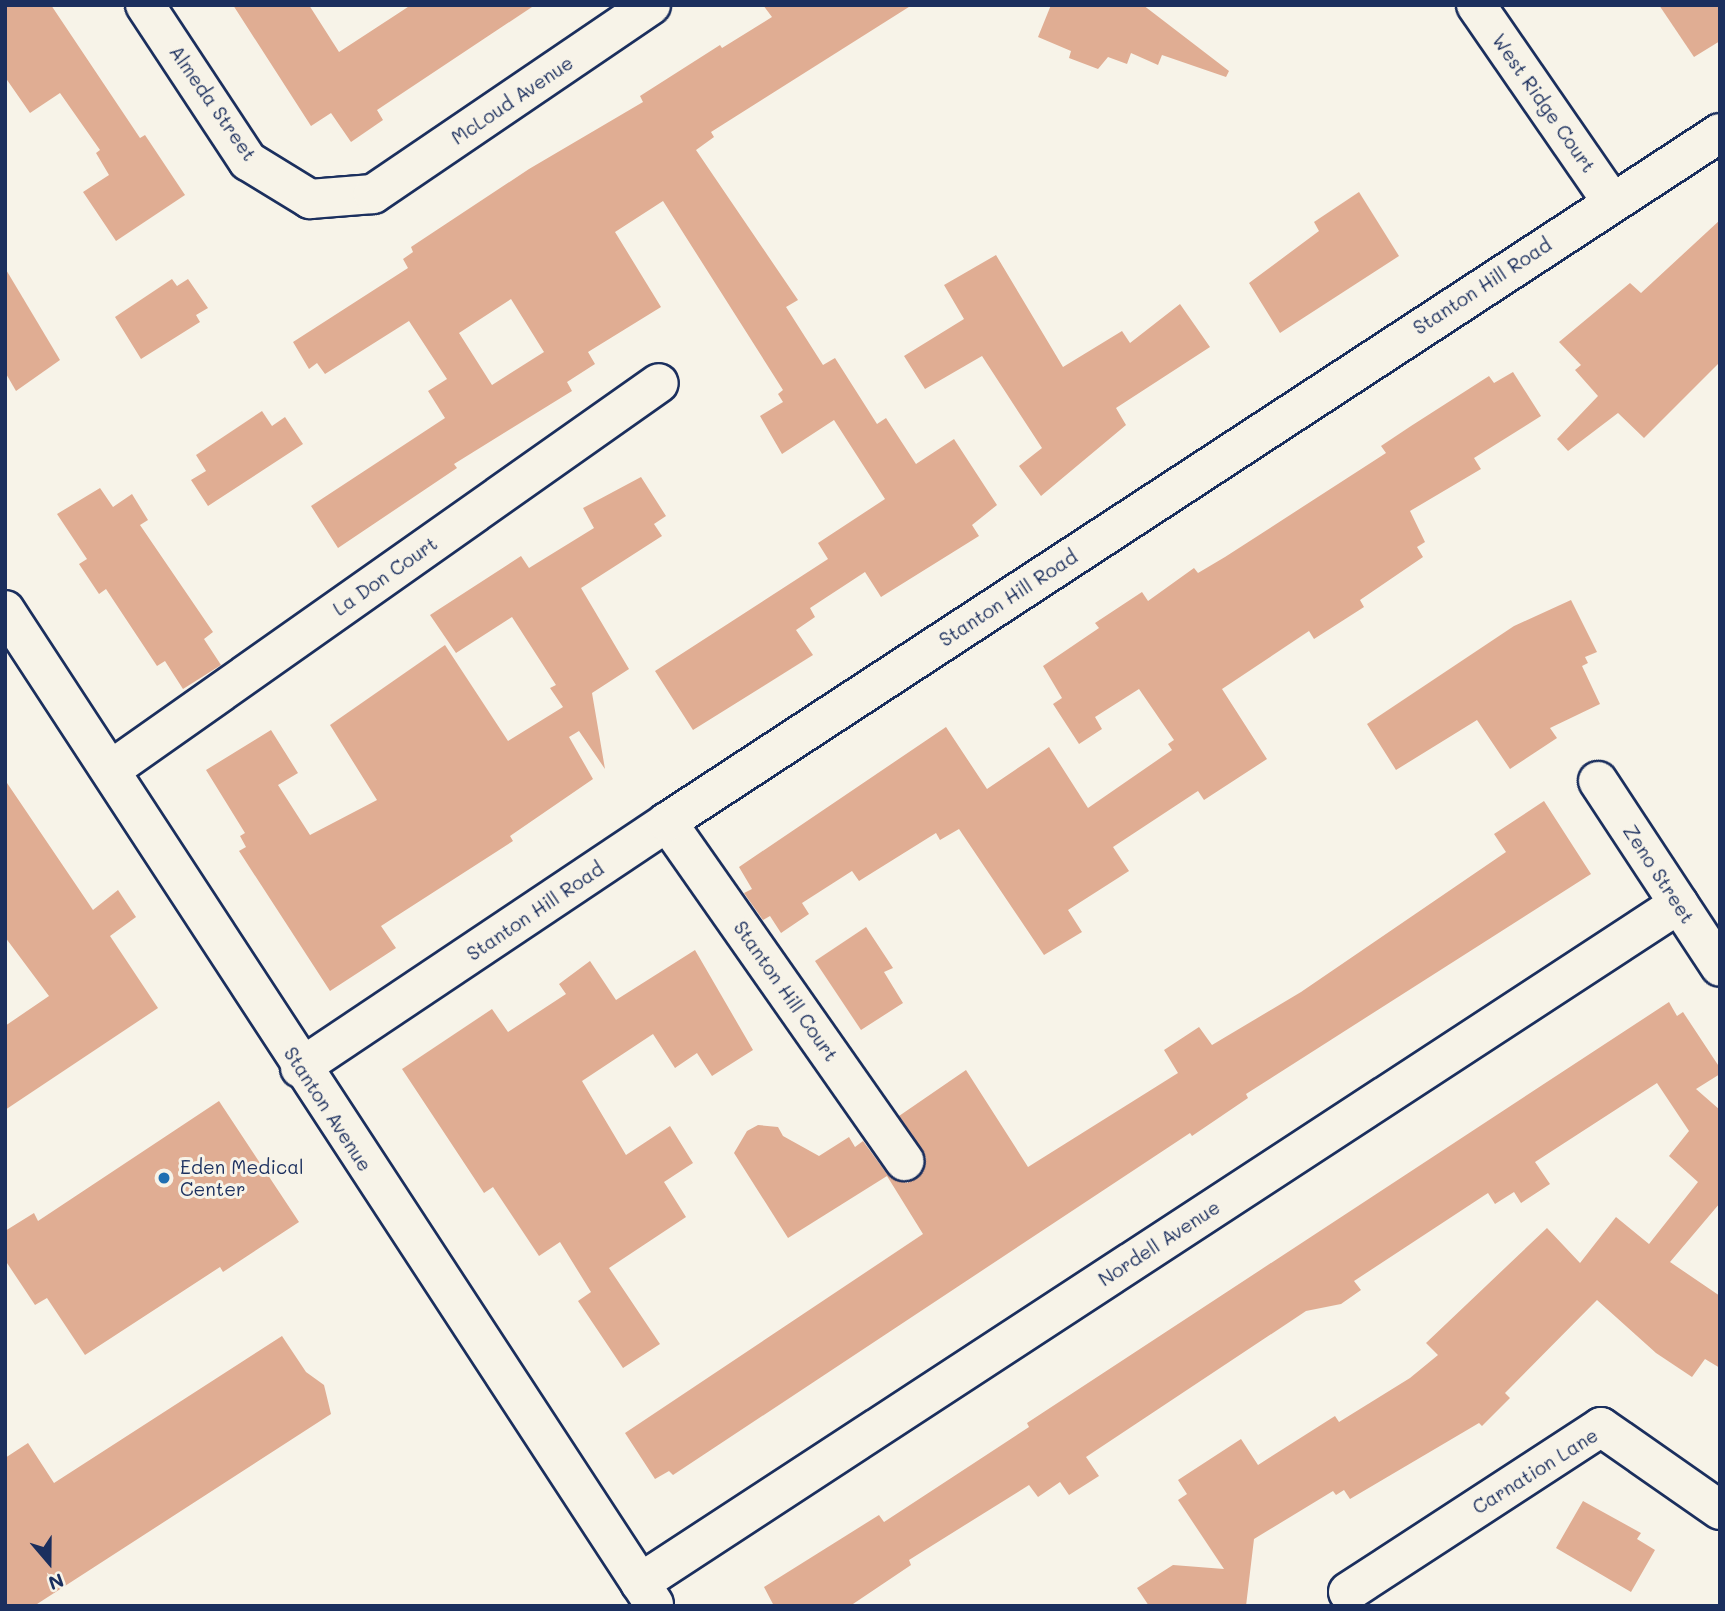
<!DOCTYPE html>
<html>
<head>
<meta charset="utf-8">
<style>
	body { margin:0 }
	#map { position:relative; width:1725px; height:1611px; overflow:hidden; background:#f7f3e8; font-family:Mali,sans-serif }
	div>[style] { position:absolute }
	.building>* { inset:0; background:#e0ad93 }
	.roads { filter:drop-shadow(2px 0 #1b2f5e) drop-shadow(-2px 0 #1b2f5e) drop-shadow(0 2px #1b2f5e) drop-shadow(0 -2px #1b2f5e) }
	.minor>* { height:38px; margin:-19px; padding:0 19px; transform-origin:19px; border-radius:19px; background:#f7f3e8 }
	.dots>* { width:19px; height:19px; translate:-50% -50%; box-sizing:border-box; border:4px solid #f7f3e8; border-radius:50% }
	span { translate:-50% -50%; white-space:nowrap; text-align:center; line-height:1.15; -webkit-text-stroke:6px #f7f3e8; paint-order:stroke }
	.street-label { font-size:19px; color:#1b2f5e }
	.poi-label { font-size:19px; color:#1b2f5e }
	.left { translate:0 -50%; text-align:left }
	.frame { position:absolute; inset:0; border:7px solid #1b2f5e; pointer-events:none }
	.north { position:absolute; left:14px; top:1527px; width:70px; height:70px; -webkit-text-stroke:5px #f7f3e8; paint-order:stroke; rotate:160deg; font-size:19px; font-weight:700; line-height:28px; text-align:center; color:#1b2f5e }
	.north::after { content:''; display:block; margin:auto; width:24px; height:32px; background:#1b2f5e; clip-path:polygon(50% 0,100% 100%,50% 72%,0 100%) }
</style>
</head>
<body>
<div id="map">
	<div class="building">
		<i style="clip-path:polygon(5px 5px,51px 5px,140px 138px,145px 135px,185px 195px,116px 241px,83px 192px,109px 175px,96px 153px,100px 150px,60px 93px,30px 113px,5px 77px)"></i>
		<i style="clip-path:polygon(233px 5px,309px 5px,339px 52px,411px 5px,535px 5px,377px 110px,383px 120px,351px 142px,331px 113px,311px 126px)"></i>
		<i style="clip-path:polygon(evenodd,763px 5px,912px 5px,711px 132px,714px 137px,696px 150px,798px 300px,786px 307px,823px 365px,835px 358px,877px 424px,886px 418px,916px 464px,954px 439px,997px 505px,972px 525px,979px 536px,881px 597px,865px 572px,810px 608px,815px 617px,796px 630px,813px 655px,693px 730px,655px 671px,828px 559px,818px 543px,885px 499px,834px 420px,782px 454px,760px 416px,783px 402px,778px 394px,783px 390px,663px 201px,615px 232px,661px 307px,588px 352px,595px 364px,567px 382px,572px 391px,454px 464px,457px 468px,338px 548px,311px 506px,445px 418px,428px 391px,447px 379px,409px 321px,325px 374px,317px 363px,309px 369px,293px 342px,408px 268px,403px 259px,413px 252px,411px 247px,529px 169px,643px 102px,640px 96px,720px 45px,722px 48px,772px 17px,763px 5px,511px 299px,544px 352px,492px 385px,459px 333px,511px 299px)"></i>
		<i style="clip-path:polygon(1051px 5px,1143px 5px,1229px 71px,1226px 77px,1162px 55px,1158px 65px,1131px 53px,1127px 64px,1108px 57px,1098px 69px,1069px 58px,1071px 51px,1038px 37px)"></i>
		<i style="clip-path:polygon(1659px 5px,1720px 5px,1720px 41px,1694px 57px)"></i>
		<i style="clip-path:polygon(1359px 192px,1399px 256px,1280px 333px,1249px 283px,1319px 231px,1314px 222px)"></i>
		<i style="clip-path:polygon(1720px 220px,1720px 362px,1644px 438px,1618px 413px,1568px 451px,1557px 439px,1598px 396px,1575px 370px,1581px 365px,1559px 342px,1630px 283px,1641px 293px)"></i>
		<i style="clip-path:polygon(996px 255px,1063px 367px,1122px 331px,1130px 343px,1180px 304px,1210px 347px,1116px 408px,1126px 425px,1041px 496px,1019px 466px,1042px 448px,982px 356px,925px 389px,904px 356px,964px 319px,944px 285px)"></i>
		<i style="clip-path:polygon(5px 268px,60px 360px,16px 391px,5px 372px)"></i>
		<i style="clip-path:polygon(172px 279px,177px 286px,188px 279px,208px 308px,196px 315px,200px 322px,141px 359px,115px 317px)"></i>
		<i style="clip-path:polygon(1513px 372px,1541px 416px,1474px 458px,1481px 469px,1410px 511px,1425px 542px,1417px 547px,1423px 557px,1360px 600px,1364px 607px,1314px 639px,1309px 631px,1222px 689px,1267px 759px,1204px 800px,1198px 791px,1113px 847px,1129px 871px,1068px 910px,1082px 932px,1044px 955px,959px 829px,940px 840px,936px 833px,859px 881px,852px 871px,802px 903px,809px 914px,781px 933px,770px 916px,763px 920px,744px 893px,752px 889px,739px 867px,946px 727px,987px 789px,1049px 747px,1088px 808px,1172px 750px,1168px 744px,1174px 740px,1139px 689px,1095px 717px,1102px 729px,1079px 744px,1053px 704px,1062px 698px,1043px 666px,1099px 628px,1095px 623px,1142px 592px,1148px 601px,1194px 568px,1198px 573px,1225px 557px,1386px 453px,1381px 446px,1411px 426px,1489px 376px,1494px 383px)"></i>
		<i style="clip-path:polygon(262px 411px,272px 426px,285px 417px,303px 444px,208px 506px,191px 480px,206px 471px,196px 455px)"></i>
		<i style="clip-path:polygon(641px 477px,666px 516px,654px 524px,662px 536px,581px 588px,629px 669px,592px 693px,605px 769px,579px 731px,569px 737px,593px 779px,510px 836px,513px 841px,381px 926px,396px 948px,330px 991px,239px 851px,246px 847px,240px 836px,245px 833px,206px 770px,271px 730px,298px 773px,278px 785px,310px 835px,377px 800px,330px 725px,445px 645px,508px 741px,563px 707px,550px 688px,556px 685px,512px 617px,456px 653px,430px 615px,521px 556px,529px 568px,594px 528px,583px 508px)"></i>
		<i style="clip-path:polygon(100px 488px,113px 507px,132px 494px,148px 520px,140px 525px,213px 632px,204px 639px,221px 665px,183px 689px,165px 661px,157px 666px,106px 589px,99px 594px,79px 564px,87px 559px,57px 514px)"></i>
		<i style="clip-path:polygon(1571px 600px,1597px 652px,1585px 657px,1588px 663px,1582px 666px,1600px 704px,1550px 728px,1557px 738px,1510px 769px,1477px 720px,1396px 770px,1367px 724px,1514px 626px)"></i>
		<i style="clip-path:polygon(5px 780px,93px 910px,118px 890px,136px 917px,110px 936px,158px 1008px,5px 1110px,5px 1026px,49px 996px,5px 937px)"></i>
		<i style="clip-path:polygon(1544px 801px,1591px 874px,1246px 1094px,1248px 1098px,1192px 1136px,1190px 1133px,673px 1475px,669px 1471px,655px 1479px,625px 1433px,923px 1234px,887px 1176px,788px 1238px,734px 1153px,747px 1131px,758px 1125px,778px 1127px,783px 1136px,819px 1156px,849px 1137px,855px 1147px,863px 1141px,887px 1174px,907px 1183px,923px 1171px,926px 1158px,899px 1116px,966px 1070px,1028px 1167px,1178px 1073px,1164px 1050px,1199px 1027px,1212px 1045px,1301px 992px,1506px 852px,1494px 834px)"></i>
		<i style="clip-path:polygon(866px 927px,893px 968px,884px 972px,903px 1003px,861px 1030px,815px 961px)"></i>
		<i style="clip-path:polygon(695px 950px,753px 1050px,712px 1076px,697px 1053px,675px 1068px,653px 1034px,582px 1081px,626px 1155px,670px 1126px,693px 1163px,664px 1182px,686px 1217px,609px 1268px,660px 1344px,623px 1368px,578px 1301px,591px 1292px,560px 1242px,539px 1256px,493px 1187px,484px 1193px,402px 1069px,492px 1009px,508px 1032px,566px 994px,559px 984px,590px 961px,616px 1000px)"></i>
		<i style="clip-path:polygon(1669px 1002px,1677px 1016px,1683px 1012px,1720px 1068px,1720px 1074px,1696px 1089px,1720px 1110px,1720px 1203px,1670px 1262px,1720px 1296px,1720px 1368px,1705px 1359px,1692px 1377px,1656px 1353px,1597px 1300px,1505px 1393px,1510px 1398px,1482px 1426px,1479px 1423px,1350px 1499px,1344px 1490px,1336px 1495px,1333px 1491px,1254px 1539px,1246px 1606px,1149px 1606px,1137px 1588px,1173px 1565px,1224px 1569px,1178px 1500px,1187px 1494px,1178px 1480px,1241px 1439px,1258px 1465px,1335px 1416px,1339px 1422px,1410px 1378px,1438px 1355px,1426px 1343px,1547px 1228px,1580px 1263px,1616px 1217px,1649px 1244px,1698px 1182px,1669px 1156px,1689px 1131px,1657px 1083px,1535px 1162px,1550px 1184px,1521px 1203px,1514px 1192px,1495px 1204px,1488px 1193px,1354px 1281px,1361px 1290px,1341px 1304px,1306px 1311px,1086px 1457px,1099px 1476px,1069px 1495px,1060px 1482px,1038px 1497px,1029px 1485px,909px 1560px,911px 1565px,850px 1606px,774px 1606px,764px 1587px,879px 1515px,884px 1522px,1029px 1427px,1027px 1423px)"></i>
		<i style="clip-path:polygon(219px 1101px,299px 1222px,223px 1272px,220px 1267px,85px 1355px,47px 1298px,35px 1305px,5px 1260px,5px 1231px,34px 1213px,38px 1221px)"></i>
		<i style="clip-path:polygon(282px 1336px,306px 1372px,324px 1385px,331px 1414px,34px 1606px,5px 1606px,5px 1458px,28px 1443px,54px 1483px)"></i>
		<i style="clip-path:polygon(1583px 1501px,1641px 1533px,1637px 1539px,1655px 1550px,1631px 1592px,1556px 1548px)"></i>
	</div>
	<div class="roads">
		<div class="minor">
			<i style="left:145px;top:5px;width:187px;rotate:56.6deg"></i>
			<i style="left:248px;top:161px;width:73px;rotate:31.5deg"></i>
			<i style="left:310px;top:199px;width:63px;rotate:-4.5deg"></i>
			<i style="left:373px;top:194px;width:336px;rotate:-34.2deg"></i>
			<i style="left:1476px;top:5px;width:238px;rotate:55.4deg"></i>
			<i style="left:5px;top:610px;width:1187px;rotate:56.86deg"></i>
			<i style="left:112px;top:769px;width:669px;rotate:-35.21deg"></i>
			<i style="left:1598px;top:781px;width:222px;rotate:56.7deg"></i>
			<i style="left:667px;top:822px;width:414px;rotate:55deg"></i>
			<i style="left:300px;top:1068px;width:442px;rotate:-33.8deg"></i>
			<i style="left:667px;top:822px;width:1258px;rotate:-33.2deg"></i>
			<i style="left:640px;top:1583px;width:1241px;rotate:-33.17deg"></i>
			<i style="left:1348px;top:1592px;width:302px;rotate:-33.1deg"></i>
			<i style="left:1601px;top:1427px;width:145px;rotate:34.9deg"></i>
		</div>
	</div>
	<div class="dots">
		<i style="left:164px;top:1178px;background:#1f6fb2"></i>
	</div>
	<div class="street-label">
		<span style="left:512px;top:100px;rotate:-34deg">McLoud Avenue</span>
		<span style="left:213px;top:103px;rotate:55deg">Almeda Street</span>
		<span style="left:1544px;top:103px;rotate:55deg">West Ridge Court</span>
		<span style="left:1482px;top:286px;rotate:-33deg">Stanton Hill Road</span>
		<span style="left:385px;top:576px;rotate:-35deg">La Don Court</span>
		<span style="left:1008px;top:598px;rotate:-33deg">Stanton Hill Road</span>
		<span style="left:1659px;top:874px;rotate:57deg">Zeno Street</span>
		<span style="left:535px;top:911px;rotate:-34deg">Stanton Hill Road</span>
		<span style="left:786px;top:991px;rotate:55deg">Stanton Hill Court</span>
		<span style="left:328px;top:1109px;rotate:57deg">Stanton Avenue</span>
		<span style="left:1159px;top:1243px;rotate:-33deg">Nordell Avenue</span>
		<span style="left:1535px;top:1471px;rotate:-32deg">Carnation Lane</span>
	</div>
	<div class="poi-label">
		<span class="left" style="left:180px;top:1178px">Eden Medical<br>Center</span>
	</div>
	<div class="frame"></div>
	<div class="north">N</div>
</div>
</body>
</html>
